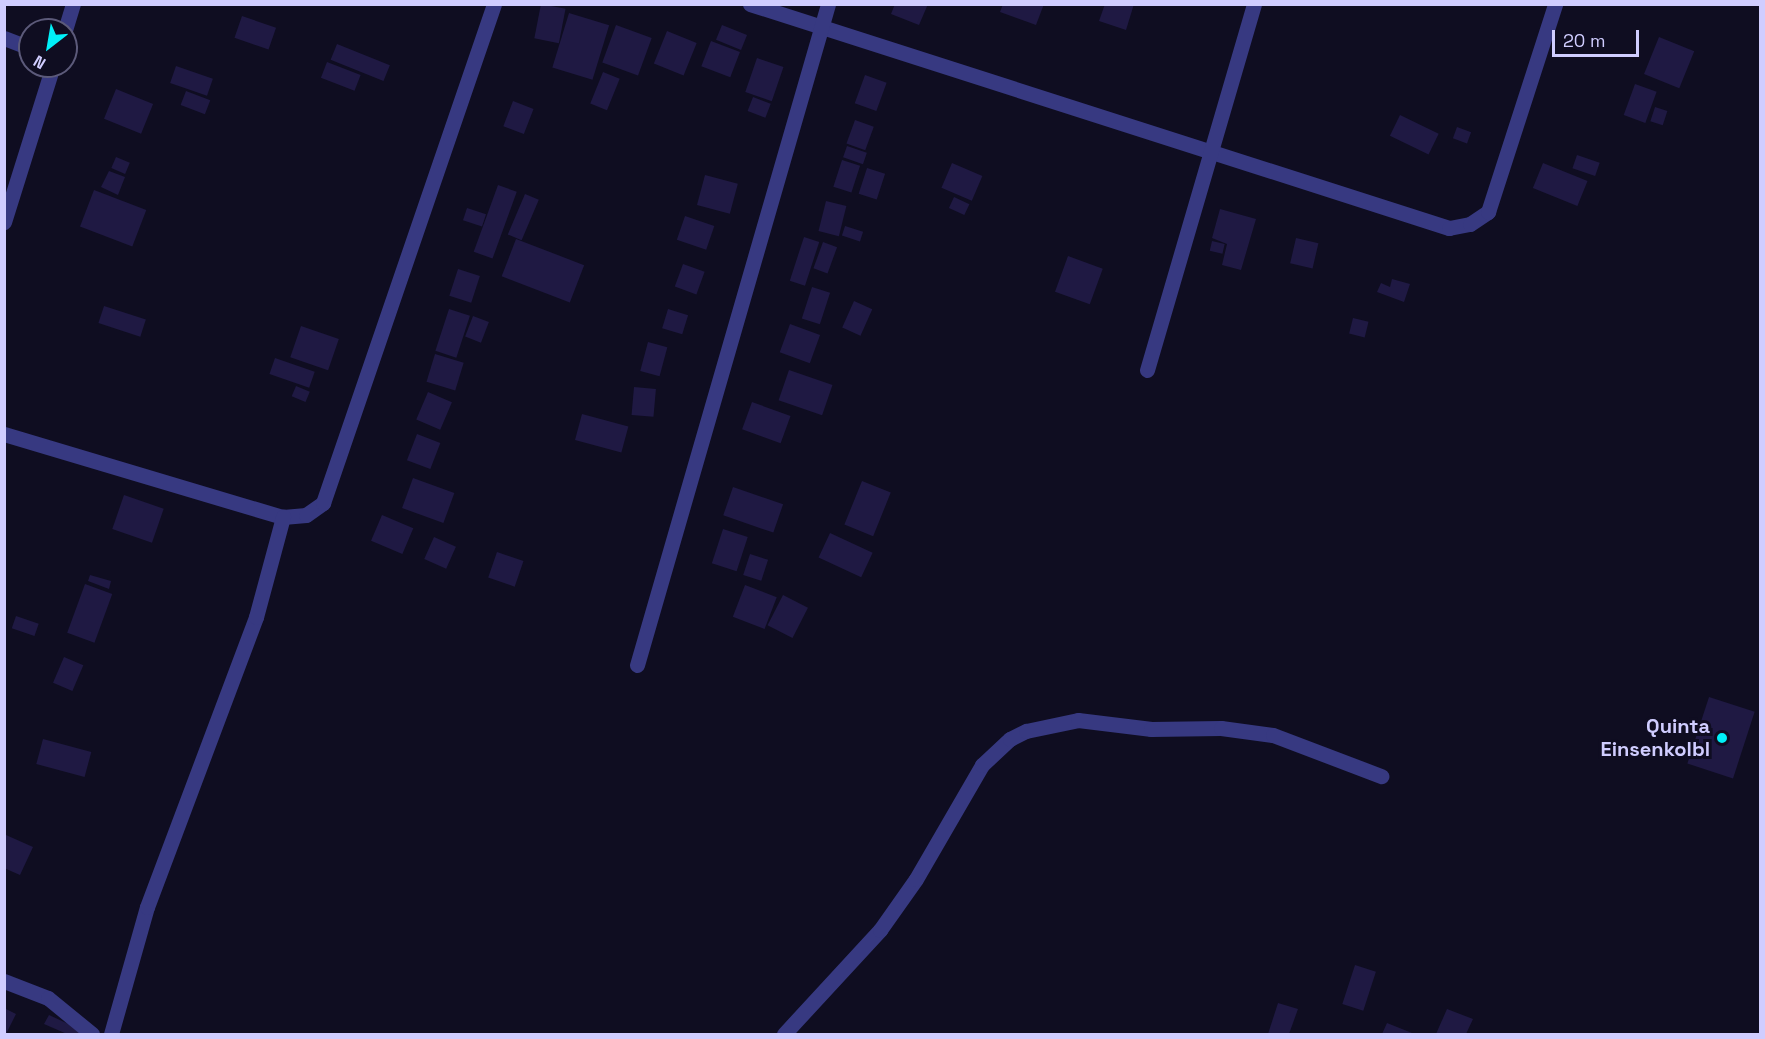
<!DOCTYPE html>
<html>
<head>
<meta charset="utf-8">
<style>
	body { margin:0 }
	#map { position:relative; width:1765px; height:1039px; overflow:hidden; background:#0f0d21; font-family:"Space Grotesk",sans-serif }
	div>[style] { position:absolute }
	.building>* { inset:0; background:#1f1943; transform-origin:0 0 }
	.lane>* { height:15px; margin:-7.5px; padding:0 7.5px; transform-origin:7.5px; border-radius:7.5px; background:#373981 }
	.street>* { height:15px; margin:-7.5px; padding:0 7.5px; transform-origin:7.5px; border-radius:7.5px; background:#373981 }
	.dots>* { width:16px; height:16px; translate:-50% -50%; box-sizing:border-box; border:3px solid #0f0d21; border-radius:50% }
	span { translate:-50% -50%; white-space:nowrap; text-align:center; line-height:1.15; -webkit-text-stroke:6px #0f0d21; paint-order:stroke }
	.poi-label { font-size:20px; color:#d0cdff; font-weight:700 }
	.right { translate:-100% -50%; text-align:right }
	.frame { position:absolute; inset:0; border:6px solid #d0cdff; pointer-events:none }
	.north { position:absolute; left:18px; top:18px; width:60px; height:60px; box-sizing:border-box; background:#0f0d21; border:2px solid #5c5a7a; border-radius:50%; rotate:211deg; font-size:16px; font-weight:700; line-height:24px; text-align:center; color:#d0cdff }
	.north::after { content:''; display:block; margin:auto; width:21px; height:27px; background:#00f0f8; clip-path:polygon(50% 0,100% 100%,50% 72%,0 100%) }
	.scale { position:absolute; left:1552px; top:30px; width:87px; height:27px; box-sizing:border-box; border:3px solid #d0cdff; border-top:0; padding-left:8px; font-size:18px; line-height:21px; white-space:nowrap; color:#d0cdff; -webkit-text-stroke:4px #0f0d21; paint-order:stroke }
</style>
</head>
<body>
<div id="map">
	<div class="building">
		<i style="left:541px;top:4px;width:25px;height:35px;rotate:11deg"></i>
		<i style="clip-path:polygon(895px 4px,928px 4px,919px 25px,891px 14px)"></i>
		<i style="clip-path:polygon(1003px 4px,1044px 4px,1036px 25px,1000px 12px)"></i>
		<i style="clip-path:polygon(1105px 4px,1134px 4px,1126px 30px,1099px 21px)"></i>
		<i style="left:569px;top:13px;width:42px;height:57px;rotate:17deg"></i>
		<i style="left:242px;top:16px;width:36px;height:23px;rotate:19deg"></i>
		<i style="left:616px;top:25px;width:38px;height:40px;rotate:20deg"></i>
		<i style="left:722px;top:25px;width:27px;height:16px;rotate:22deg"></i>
		<i style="left:667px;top:31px;width:32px;height:35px;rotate:22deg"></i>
		<i style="left:1659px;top:37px;width:38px;height:40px;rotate:22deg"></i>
		<i style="left:711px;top:41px;width:31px;height:27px;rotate:21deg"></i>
		<i style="left:337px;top:44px;width:57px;height:17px;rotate:22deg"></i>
		<i style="left:757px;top:58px;width:28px;height:36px;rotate:19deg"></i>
		<i style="left:327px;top:62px;width:36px;height:17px;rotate:21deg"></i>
		<i style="left:176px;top:66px;width:39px;height:18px;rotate:19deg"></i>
		<i style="left:603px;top:72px;width:18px;height:34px;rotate:22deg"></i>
		<i style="left:865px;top:75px;width:23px;height:30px;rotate:20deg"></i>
		<i style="left:1635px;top:84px;width:23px;height:33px;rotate:20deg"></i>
		<i style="left:116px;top:89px;width:40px;height:32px;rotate:22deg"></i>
		<i style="left:186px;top:91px;width:26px;height:15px;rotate:21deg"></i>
		<i style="left:753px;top:97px;width:19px;height:15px;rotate:21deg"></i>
		<i style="left:513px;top:101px;width:22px;height:27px;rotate:21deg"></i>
		<i style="left:1655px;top:107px;width:13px;height:15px;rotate:18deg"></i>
		<i style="left:1400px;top:115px;width:43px;height:23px;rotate:26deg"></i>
		<i style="left:855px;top:120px;width:20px;height:25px;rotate:20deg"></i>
		<i style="left:1457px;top:127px;width:15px;height:12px;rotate:20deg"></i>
		<i style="left:847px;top:146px;width:21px;height:12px;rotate:19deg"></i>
		<i style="left:1577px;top:155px;width:24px;height:14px;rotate:19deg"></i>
		<i style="left:116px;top:157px;width:15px;height:12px;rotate:23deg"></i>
		<i style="left:842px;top:160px;width:19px;height:28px;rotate:18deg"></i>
		<i style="left:952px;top:163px;width:33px;height:27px;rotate:23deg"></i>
		<i style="left:1543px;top:163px;width:48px;height:27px;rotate:22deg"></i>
		<i style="left:867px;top:168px;width:19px;height:27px;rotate:18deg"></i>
		<i style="clip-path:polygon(109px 171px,125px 177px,118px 195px,101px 187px)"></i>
		<i style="left:705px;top:175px;width:34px;height:31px;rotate:15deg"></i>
		<i style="left:498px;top:185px;width:20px;height:71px;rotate:20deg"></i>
		<i style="left:94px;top:190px;width:56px;height:39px;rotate:21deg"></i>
		<i style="left:525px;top:194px;width:15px;height:44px;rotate:23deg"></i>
		<i style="left:954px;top:197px;width:17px;height:12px;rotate:25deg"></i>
		<i style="left:826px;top:201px;width:21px;height:31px;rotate:14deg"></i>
		<i style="left:467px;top:208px;width:20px;height:13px;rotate:18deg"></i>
		<i style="clip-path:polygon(1220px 209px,1256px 219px,1241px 270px,1222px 265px,1227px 244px,1212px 238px)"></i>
		<i style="left:685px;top:216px;width:31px;height:25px;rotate:19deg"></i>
		<i style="left:845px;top:226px;width:19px;height:10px;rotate:18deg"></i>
		<i style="left:804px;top:237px;width:16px;height:46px;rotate:18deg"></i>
		<i style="left:1296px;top:238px;width:23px;height:26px;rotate:13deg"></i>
		<i style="left:516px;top:239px;width:73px;height:40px;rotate:21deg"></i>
		<i style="left:1212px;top:241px;width:13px;height:10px;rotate:13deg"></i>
		<i style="left:823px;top:242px;width:15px;height:28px;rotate:20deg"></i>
		<i style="left:1068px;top:256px;width:37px;height:38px;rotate:20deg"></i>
		<i style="left:683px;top:264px;width:23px;height:24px;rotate:20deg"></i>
		<i style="left:458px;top:269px;width:23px;height:28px;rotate:18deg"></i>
		<i style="clip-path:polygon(1392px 279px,1410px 284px,1404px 302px,1377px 292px,1381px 283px,1390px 287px)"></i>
		<i style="left:812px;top:287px;width:19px;height:33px;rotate:18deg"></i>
		<i style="left:854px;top:301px;width:20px;height:29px;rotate:24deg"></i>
		<i style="left:104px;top:306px;width:44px;height:18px;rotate:18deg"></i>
		<i style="left:449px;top:309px;width:22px;height:44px;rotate:18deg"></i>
		<i style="left:668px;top:309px;width:21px;height:20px;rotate:17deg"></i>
		<i style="left:473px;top:316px;width:17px;height:22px;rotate:21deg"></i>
		<i style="left:1353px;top:318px;width:16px;height:16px;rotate:14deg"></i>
		<i style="left:790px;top:324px;width:32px;height:30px;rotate:20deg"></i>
		<i style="left:301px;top:326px;width:40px;height:33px;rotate:19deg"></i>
		<i style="left:648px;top:342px;width:20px;height:30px;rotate:15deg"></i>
		<i style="left:435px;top:354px;width:30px;height:29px;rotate:17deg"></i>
		<i style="left:275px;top:358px;width:42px;height:17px;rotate:19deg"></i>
		<i style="left:789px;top:370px;width:46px;height:32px;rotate:19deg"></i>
		<i style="left:296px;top:386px;width:15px;height:11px;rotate:23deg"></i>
		<i style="left:634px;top:387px;width:22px;height:28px;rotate:5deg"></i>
		<i style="left:428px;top:392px;width:26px;height:30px;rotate:23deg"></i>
		<i style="left:752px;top:402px;width:41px;height:29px;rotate:20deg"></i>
		<i style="left:582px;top:414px;width:48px;height:27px;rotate:15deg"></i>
		<i style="left:417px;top:434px;width:25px;height:28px;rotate:21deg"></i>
		<i style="left:413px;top:478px;width:44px;height:32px;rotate:20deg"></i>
		<i style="left:862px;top:481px;width:31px;height:47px;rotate:22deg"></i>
		<i style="left:733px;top:487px;width:53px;height:30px;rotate:19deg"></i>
		<i style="left:124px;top:495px;width:42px;height:36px;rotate:19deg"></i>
		<i style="left:382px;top:515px;width:34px;height:28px;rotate:23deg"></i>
		<i style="left:723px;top:529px;width:26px;height:36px;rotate:18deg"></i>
		<i style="left:830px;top:533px;width:47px;height:27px;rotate:25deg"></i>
		<i style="left:434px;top:537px;width:24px;height:24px;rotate:24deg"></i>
		<i style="left:497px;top:552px;width:28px;height:27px;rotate:19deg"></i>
		<i style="left:750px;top:554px;width:19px;height:22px;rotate:18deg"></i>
		<i style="clip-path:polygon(90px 575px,111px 581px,109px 589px,88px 581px)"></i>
		<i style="left:85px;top:584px;width:29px;height:52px;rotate:20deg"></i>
		<i style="left:745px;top:585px;width:34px;height:34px;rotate:21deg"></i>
		<i style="left:783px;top:595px;width:28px;height:34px;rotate:27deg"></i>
		<i style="left:16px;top:616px;width:24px;height:13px;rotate:19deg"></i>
		<i style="left:64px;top:657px;width:21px;height:28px;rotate:23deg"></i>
		<i style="left:1709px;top:697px;width:48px;height:70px;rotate:18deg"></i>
		<i style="left:43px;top:739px;width:50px;height:26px;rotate:15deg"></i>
		<i style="clip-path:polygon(6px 835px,33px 847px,20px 875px,4px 868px)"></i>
		<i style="left:1355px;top:965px;width:22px;height:41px;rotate:18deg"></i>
		<i style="clip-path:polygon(1278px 1003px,1298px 1009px,1289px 1034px,1268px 1034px)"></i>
		<i style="clip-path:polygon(4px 1008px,16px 1014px,6px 1034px,4px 1034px)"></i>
		<i style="clip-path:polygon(1447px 1009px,1473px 1019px,1466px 1034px,1436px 1034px)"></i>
		<i style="clip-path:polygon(49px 1015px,90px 1034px,67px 1034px,44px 1024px)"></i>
		<i style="clip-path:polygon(1387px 1023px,1412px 1033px,1412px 1034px,1382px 1034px)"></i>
	</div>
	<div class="lane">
		<i style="left:784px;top:1034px;width:142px;rotate:-47.3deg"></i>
		<i style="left:880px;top:930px;width:62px;rotate:-54.8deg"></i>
		<i style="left:916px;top:879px;width:132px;rotate:-59.9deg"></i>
		<i style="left:982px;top:765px;width:38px;rotate:-43deg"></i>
		<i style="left:1010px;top:739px;width:18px;rotate:-27deg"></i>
		<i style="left:1026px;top:731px;width:53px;rotate:-11.9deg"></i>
		<i style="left:1078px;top:720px;width:74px;rotate:7deg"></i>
		<i style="left:1151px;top:729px;width:70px;rotate:-0.8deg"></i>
		<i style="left:1221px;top:728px;width:52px;rotate:7.7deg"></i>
		<i style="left:1273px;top:735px;width:116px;rotate:20.8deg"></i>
	</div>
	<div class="street">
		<i style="left:750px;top:4px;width:734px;rotate:17.77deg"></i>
		<i style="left:1449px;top:228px;width:21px;rotate:-11deg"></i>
		<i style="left:1470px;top:224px;width:22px;rotate:-34deg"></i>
		<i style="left:1488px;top:212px;width:219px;rotate:-72.1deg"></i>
		<i style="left:65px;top:30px;width:27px;rotate:-73deg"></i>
		<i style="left:4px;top:38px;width:28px;rotate:21deg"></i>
		<i style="left:4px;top:222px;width:164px;rotate:-72.6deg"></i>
		<i style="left:1147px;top:370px;width:381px;rotate:-73.7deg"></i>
		<i style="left:4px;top:434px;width:291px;rotate:16.6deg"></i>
		<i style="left:283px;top:517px;width:23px;rotate:-5deg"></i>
		<i style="left:306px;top:515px;width:21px;rotate:-35deg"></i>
		<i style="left:323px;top:503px;width:527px;rotate:-71.08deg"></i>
		<i style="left:637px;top:665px;width:688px;rotate:-73.88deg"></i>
		<i style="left:4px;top:981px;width:47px;rotate:21.1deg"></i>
		<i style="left:48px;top:998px;width:57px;rotate:39.3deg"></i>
		<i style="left:111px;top:1034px;width:132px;rotate:-74.2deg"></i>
		<i style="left:147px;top:907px;width:310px;rotate:-69.4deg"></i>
		<i style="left:256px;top:617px;width:104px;rotate:-74.9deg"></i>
	</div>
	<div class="dots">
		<i style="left:1722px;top:738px;background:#00f0f8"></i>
	</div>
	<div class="poi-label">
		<span class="right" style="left:1710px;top:738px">Quinta<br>Einsenkolbl</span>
	</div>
	<div class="frame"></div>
	<div class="north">N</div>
	<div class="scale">20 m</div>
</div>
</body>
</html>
